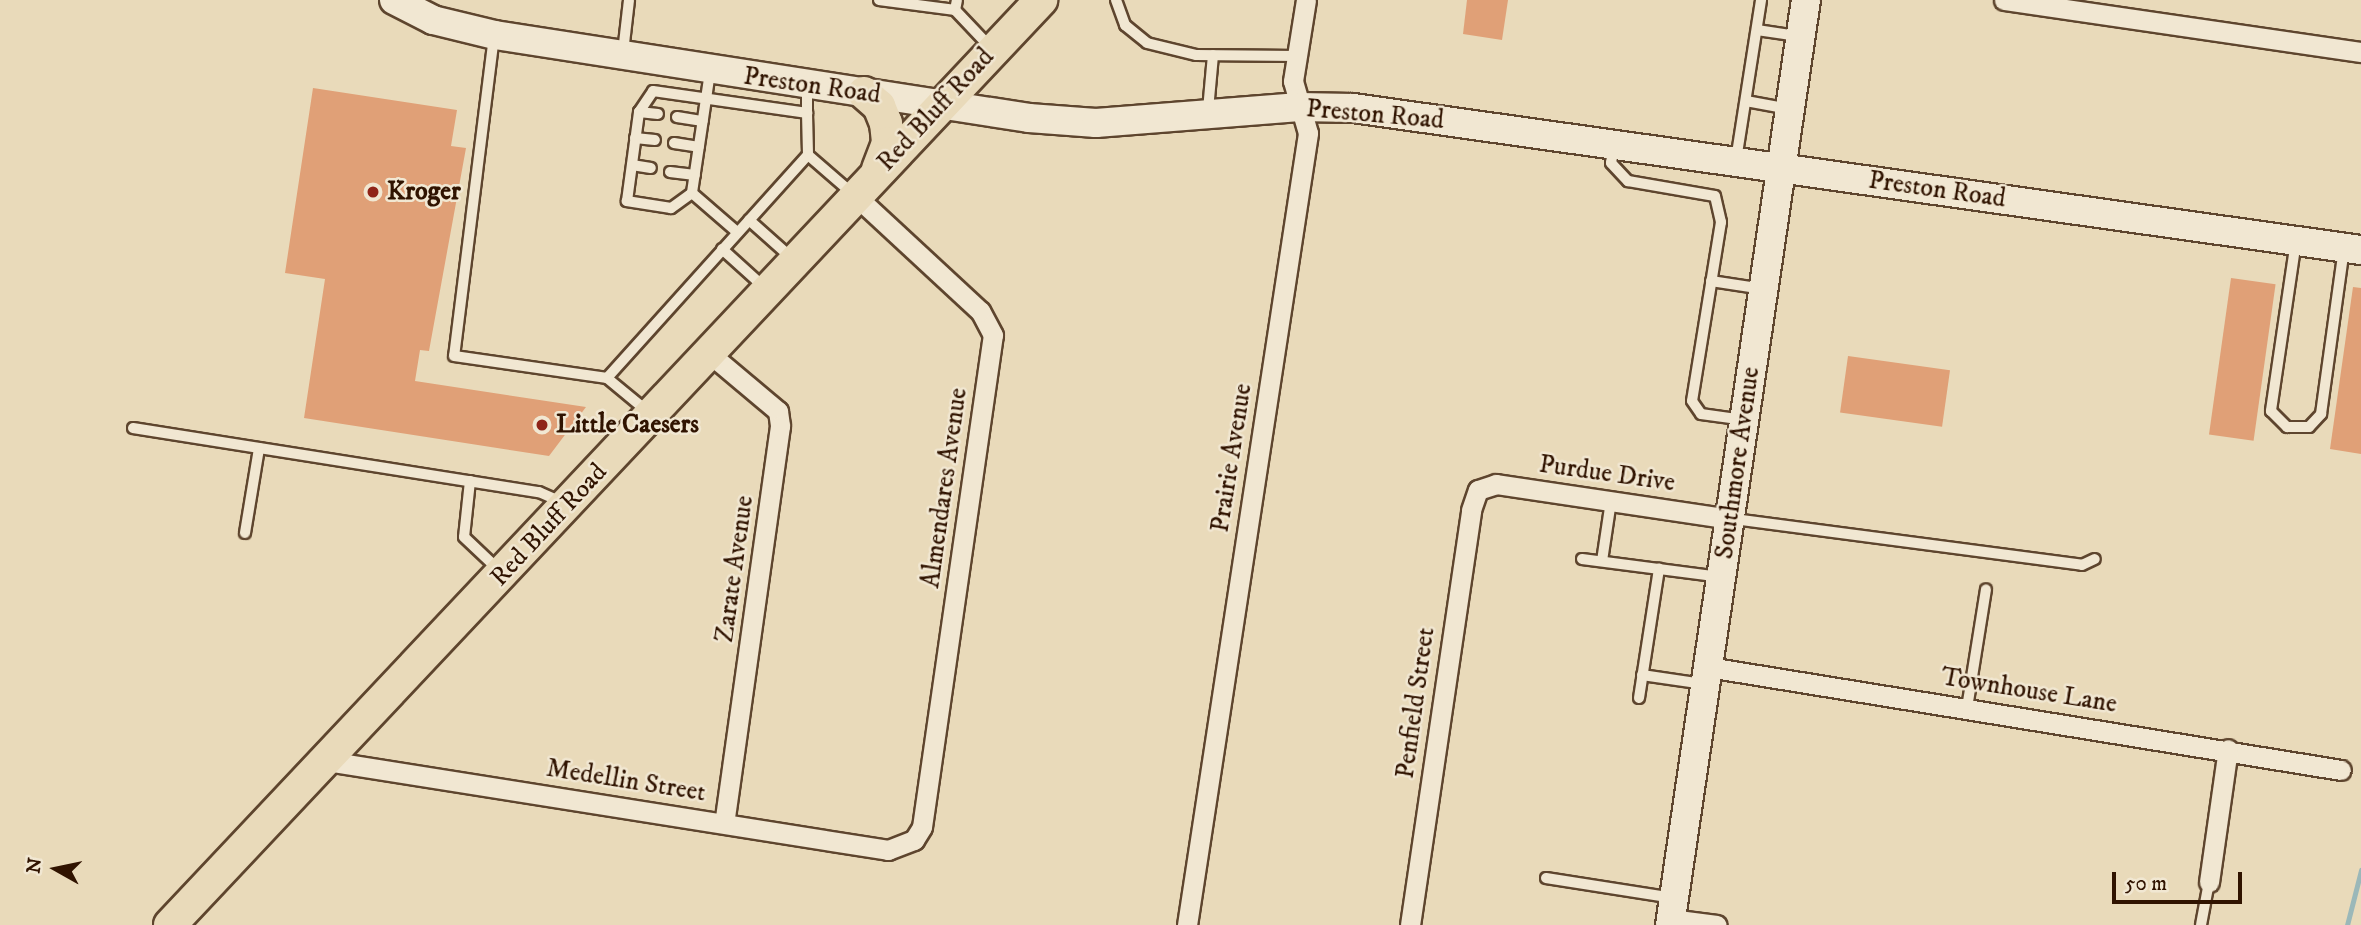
<!DOCTYPE html>
<html>
<head>
<meta charset="utf-8">
<style>
	body { margin:0 }
	#map { position:relative; width:2361px; height:925px; overflow:hidden; background:#e9daba; font-family:"IM FELL DW Pica",serif }
	div>[style] { position:absolute }
	.stream>* { height:5px; margin:-2.5px; padding:0 2.5px; transform-origin:2.5px; border-radius:2.5px; background:#9bb8b9 }
	.building>* { inset:0; background:#e0a077; transform-origin:0 0 }
	.roads { filter:drop-shadow(2px 0 #5e452e) drop-shadow(-2px 0 #5e452e) drop-shadow(0 2px #5e452e) drop-shadow(0 -2px #5e452e) }
	.lane>* { height:10px; margin:-5px; padding:0 5px; transform-origin:5px; border-radius:5px; background:#f1e7d2 }
	.street>* { height:19px; margin:-9.5px; padding:0 9.5px; transform-origin:9.5px; border-radius:9.5px; background:#f1e7d2 }
	.secondary>* { height:28px; margin:-14px; padding:0 14px; transform-origin:14px; border-radius:14px; background:#f1e7d2 }
	.primary>* { height:32px; margin:-16px; padding:0 16px; transform-origin:16px; border-radius:16px; background:#e9daba }
	.dots>* { width:19px; height:19px; translate:-50% -50%; box-sizing:border-box; border:4px solid #f1e7d2; border-radius:50% }
	span { translate:-50% -50%; white-space:nowrap; text-align:center; line-height:1.15; -webkit-text-stroke:5px #f1e7d2; paint-order:stroke }
	.street-label { font-size:26px; color:#301300 }
	.poi-label { font-size:26px; color:#301300; font-weight:700 }
	.left { translate:0 -50%; text-align:left }
	.north { position:absolute; left:21px; top:834px; width:70px; height:70px; -webkit-text-stroke:5px #f1e7d2; paint-order:stroke; rotate:279deg; font-size:19px; font-weight:700; line-height:28px; text-align:center; color:#301300 }
	.north::after { content:''; display:block; margin:auto; width:24px; height:32px; background:#301300; clip-path:polygon(50% 0,100% 100%,50% 72%,0 100%) }
	.scale { position:absolute; left:2112px; top:872px; width:130px; height:32px; box-sizing:border-box; border:4px solid #301300; border-top:0; padding-left:9px; font-size:21px; line-height:24px; white-space:nowrap; color:#301300; -webkit-text-stroke:5px #f1e7d2; paint-order:stroke }
</style>
</head>
<body>
<div id="map">
	<div class="stream">
		<i style="left:2347px;top:925px;width:57px;rotate:-75.7deg"></i>
	</div>
	<div class="building">
		<i style="clip-path:polygon(1467px 0,1508px 0,1502px 40px,1463px 34px)"></i>
		<i style="clip-path:polygon(313px 88px,457px 110px,451px 146px,466px 148px,429px 351px,420px 350px,415px 381px,586px 407px,549px 456px,304px 418px,325px 279px,285px 273px)"></i>
		<i style="left:2231px;top:278px;width:45px;height:158px;rotate:8deg"></i>
		<i style="clip-path:polygon(2353px 287px,2361px 288px,2361px 454px,2330px 449px)"></i>
		<i style="left:1848px;top:356px;width:103px;height:57px;rotate:8deg"></i>
	</div>
	<div class="roads">
		<div class="lane">
			<i style="left:879px;top:0;width:77px;rotate:7.5deg"></i>
			<i style="left:955px;top:10px;width:10px;rotate:-79deg"></i>
			<i style="left:1116px;top:0;width:27px;rotate:70deg"></i>
			<i style="left:1125px;top:25px;width:28px;rotate:39deg"></i>
			<i style="left:1147px;top:43px;width:50px;rotate:13.8deg"></i>
			<i style="left:1196px;top:55px;width:101px;rotate:0.6deg"></i>
			<i style="left:955px;top:10px;width:52px;rotate:46.5deg"></i>
			<i style="left:1757px;top:30px;width:40px;rotate:8.5deg"></i>
			<i style="left:494px;top:36px;width:322px;rotate:97.1deg"></i>
			<i style="left:454px;top:356px;width:155px;rotate:8.2deg"></i>
			<i style="left:607px;top:378px;width:300px;rotate:-48deg"></i>
			<i style="left:623px;top:52px;width:52px;rotate:-83.4deg"></i>
			<i style="left:710px;top:72px;width:122px;rotate:98.5deg"></i>
			<i style="left:692px;top:193px;width:60px;rotate:40.9deg"></i>
			<i style="left:807px;top:85px;width:28px;rotate:90deg"></i>
			<i style="left:1746px;top:101px;width:44px;rotate:10.5deg"></i>
			<i style="left:1208px;top:110px;width:55px;rotate:-84.8deg"></i>
			<i style="left:639px;top:112px;width:19px;rotate:6deg"></i>
			<i style="left:677px;top:117px;width:26px;rotate:9deg"></i>
			<i style="left:635px;top:138px;width:20px;rotate:6deg"></i>
			<i style="left:674px;top:143px;width:25px;rotate:9deg"></i>
			<i style="left:1614px;top:147px;width:16px;rotate:101deg"></i>
			<i style="left:1611px;top:163px;width:25px;rotate:47deg"></i>
			<i style="left:1628px;top:181px;width:88px;rotate:9.8deg"></i>
			<i style="left:1715px;top:196px;width:27px;rotate:77deg"></i>
			<i style="left:1721px;top:222px;width:181px;rotate:99.2deg"></i>
			<i style="left:1692px;top:401px;width:16px;rotate:55deg"></i>
			<i style="left:1701px;top:414px;width:43px;rotate:7.9deg"></i>
			<i style="left:1736px;top:160px;width:162px;rotate:-81.1deg"></i>
			<i style="left:632px;top:165px;width:19px;rotate:9deg"></i>
			<i style="left:670px;top:172px;width:25px;rotate:7deg"></i>
			<i style="left:692px;top:193px;width:26px;rotate:144deg"></i>
			<i style="left:671px;top:208px;width:45px;rotate:-171deg"></i>
			<i style="left:627px;top:201px;width:90px;rotate:-82.3deg"></i>
			<i style="left:639px;top:112px;width:25px;rotate:-56deg"></i>
			<i style="left:653px;top:91px;width:156px;rotate:8.1deg"></i>
			<i style="left:807px;top:113px;width:42px;rotate:88.6deg"></i>
			<i style="left:808px;top:155px;width:60px;rotate:40.9deg"></i>
			<i style="left:749px;top:220px;width:59px;rotate:41.6deg"></i>
			<i style="left:2296px;top:241px;width:172px;rotate:98.4deg"></i>
			<i style="left:2271px;top:411px;width:23px;rotate:45deg"></i>
			<i style="left:2287px;top:427px;width:22px"></i>
			<i style="left:2309px;top:427px;width:18px;rotate:-47deg"></i>
			<i style="left:2321px;top:414px;width:167px;rotate:-82.1deg"></i>
			<i style="left:722px;top:249px;width:55px;rotate:42.1deg"></i>
			<i style="left:1711px;top:281px;width:53px;rotate:8.7deg"></i>
			<i style="left:607px;top:378px;width:52px;rotate:39.5deg"></i>
			<i style="left:133px;top:428px;width:411px;rotate:9deg"></i>
			<i style="left:539px;top:492px;width:24px;rotate:24deg"></i>
			<i style="left:470px;top:481px;width:56px;rotate:96.1deg"></i>
			<i style="left:464px;top:537px;width:50px;rotate:43.4deg"></i>
			<i style="left:1734px;top:519px;width:351px;rotate:7.5deg"></i>
			<i style="left:2082px;top:565px;width:14px;rotate:-25deg"></i>
			<i style="left:245px;top:533px;width:86px;rotate:-80.6deg"></i>
			<i style="left:1582px;top:559px;width:139px;rotate:7.4deg"></i>
			<i style="left:1602px;top:561px;width:61px;rotate:-81.5deg"></i>
			<i style="left:1642px;top:675px;width:63px;rotate:8.3deg"></i>
			<i style="left:1639px;top:698px;width:131px;rotate:-81.2deg"></i>
			<i style="left:1967px;top:708px;width:120px;rotate:-80.9deg"></i>
			<i style="left:1546px;top:878px;width:129px;rotate:8.9deg"></i>
			<i style="left:2201px;top:925px;width:44px;rotate:-79.5deg"></i>
		</div>
		<div class="street">
			<i style="left:2004px;top:0;width:361px;rotate:8.3deg"></i>
			<i style="left:710px;top:354px;width:89px;rotate:40deg"></i>
			<i style="left:778px;top:411px;width:15px;rotate:82deg"></i>
			<i style="left:780px;top:426px;width:401px;rotate:98deg"></i>
			<i style="left:1708px;top:667px;width:641px;rotate:9.24deg"></i>
			<i style="left:327px;top:761px;width:568px;rotate:9.01deg"></i>
			<i style="left:888px;top:850px;width:28px;rotate:-21deg"></i>
			<i style="left:914px;top:840px;width:15px;rotate:-58deg"></i>
			<i style="left:922px;top:827px;width:497px;rotate:-81.8deg"></i>
			<i style="left:993px;top:335px;width:27px;rotate:-118deg"></i>
			<i style="left:980px;top:311px;width:169px;rotate:-137.2deg"></i>
			<i style="left:2209px;top:882px;width:134px;rotate:-81.9deg"></i>
			<i style="left:1670px;top:919px;width:47px;rotate:7.3deg"></i>
			<i style="left:1187px;top:925px;width:801px;rotate:-81.31deg"></i>
			<i style="left:1308px;top:133px;width:54px;rotate:-106.1deg"></i>
			<i style="left:1293px;top:81px;width:82px;rotate:-80.9deg"></i>
			<i style="left:1410px;top:925px;width:419px;rotate:-81.6deg"></i>
			<i style="left:1471px;top:510px;width:21px;rotate:-71deg"></i>
			<i style="left:1478px;top:490px;width:19px;rotate:-18deg"></i>
			<i style="left:1496px;top:484px;width:237px;rotate:8.5deg"></i>
		</div>
		<div class="secondary">
			<i style="left:394px;top:0;width:44px;rotate:27.1deg"></i>
			<i style="left:433px;top:20px;width:64px;rotate:13.6deg"></i>
			<i style="left:495px;top:35px;width:540px;rotate:8.83deg"></i>
			<i style="left:1029px;top:118px;width:67px;rotate:4.3deg"></i>
			<i style="left:1096px;top:123px;width:204px;rotate:-4.5deg"></i>
			<i style="left:1299px;top:107px;width:54px;rotate:1.1deg"></i>
			<i style="left:1353px;top:108px;width:1018px;rotate:8.02deg"></i>
			<i style="left:1670px;top:925px;width:935px;rotate:-81.64deg"></i>
		</div>
		<div class="primary">
			<i style="left:864px;top:93px;width:20px;rotate:41deg"></i>
			<i style="left:879px;top:106px;width:18px;rotate:68deg"></i>
			<i style="left:886px;top:123px;width:20px;rotate:84deg"></i>
			<i style="left:888px;top:143px;width:28px;rotate:111deg"></i>
			<i style="left:170px;top:925px;width:1271px;rotate:-46.72deg"></i>
		</div>
	</div>
	<div class="dots">
		<i style="left:373px;top:192px;background:#8f2418"></i>
		<i style="left:542px;top:425px;background:#8f2418"></i>
	</div>
	<div class="street-label">
		<span style="left:812px;top:86px;rotate:8deg">Preston Road</span>
		<span style="left:936px;top:110px;rotate:-47deg">Red Bluff Road</span>
		<span style="left:1375px;top:115px;rotate:5deg">Preston Road</span>
		<span style="left:1937px;top:190px;rotate:8deg">Preston Road</span>
		<span style="left:1232px;top:458px;rotate:-81deg">Prairie Avenue</span>
		<span style="left:1738px;top:463px;rotate:-82deg">Southmore Avenue</span>
		<span style="left:1607px;top:474px;rotate:8deg">Purdue Drive</span>
		<span style="left:945px;top:488px;rotate:-82deg">Almendares Avenue</span>
		<span style="left:549px;top:525px;rotate:-47deg">Red Bluff Road</span>
		<span style="left:735px;top:569px;rotate:-82deg">Zarate Avenue</span>
		<span style="left:2029px;top:691px;rotate:9deg">Townhouse Lane</span>
		<span style="left:1416px;top:703px;rotate:-82deg">Penfield Street</span>
		<span style="left:626px;top:781px;rotate:9deg">Medellin Street</span>
	</div>
	<div class="poi-label">
		<span class="left" style="left:387px;top:192px">Kroger</span>
		<span class="left" style="left:556px;top:425px">Little Caesers</span>
	</div>
	<div class="north">N</div>
	<div class="scale">50 m</div>
</div>
</body>
</html>
